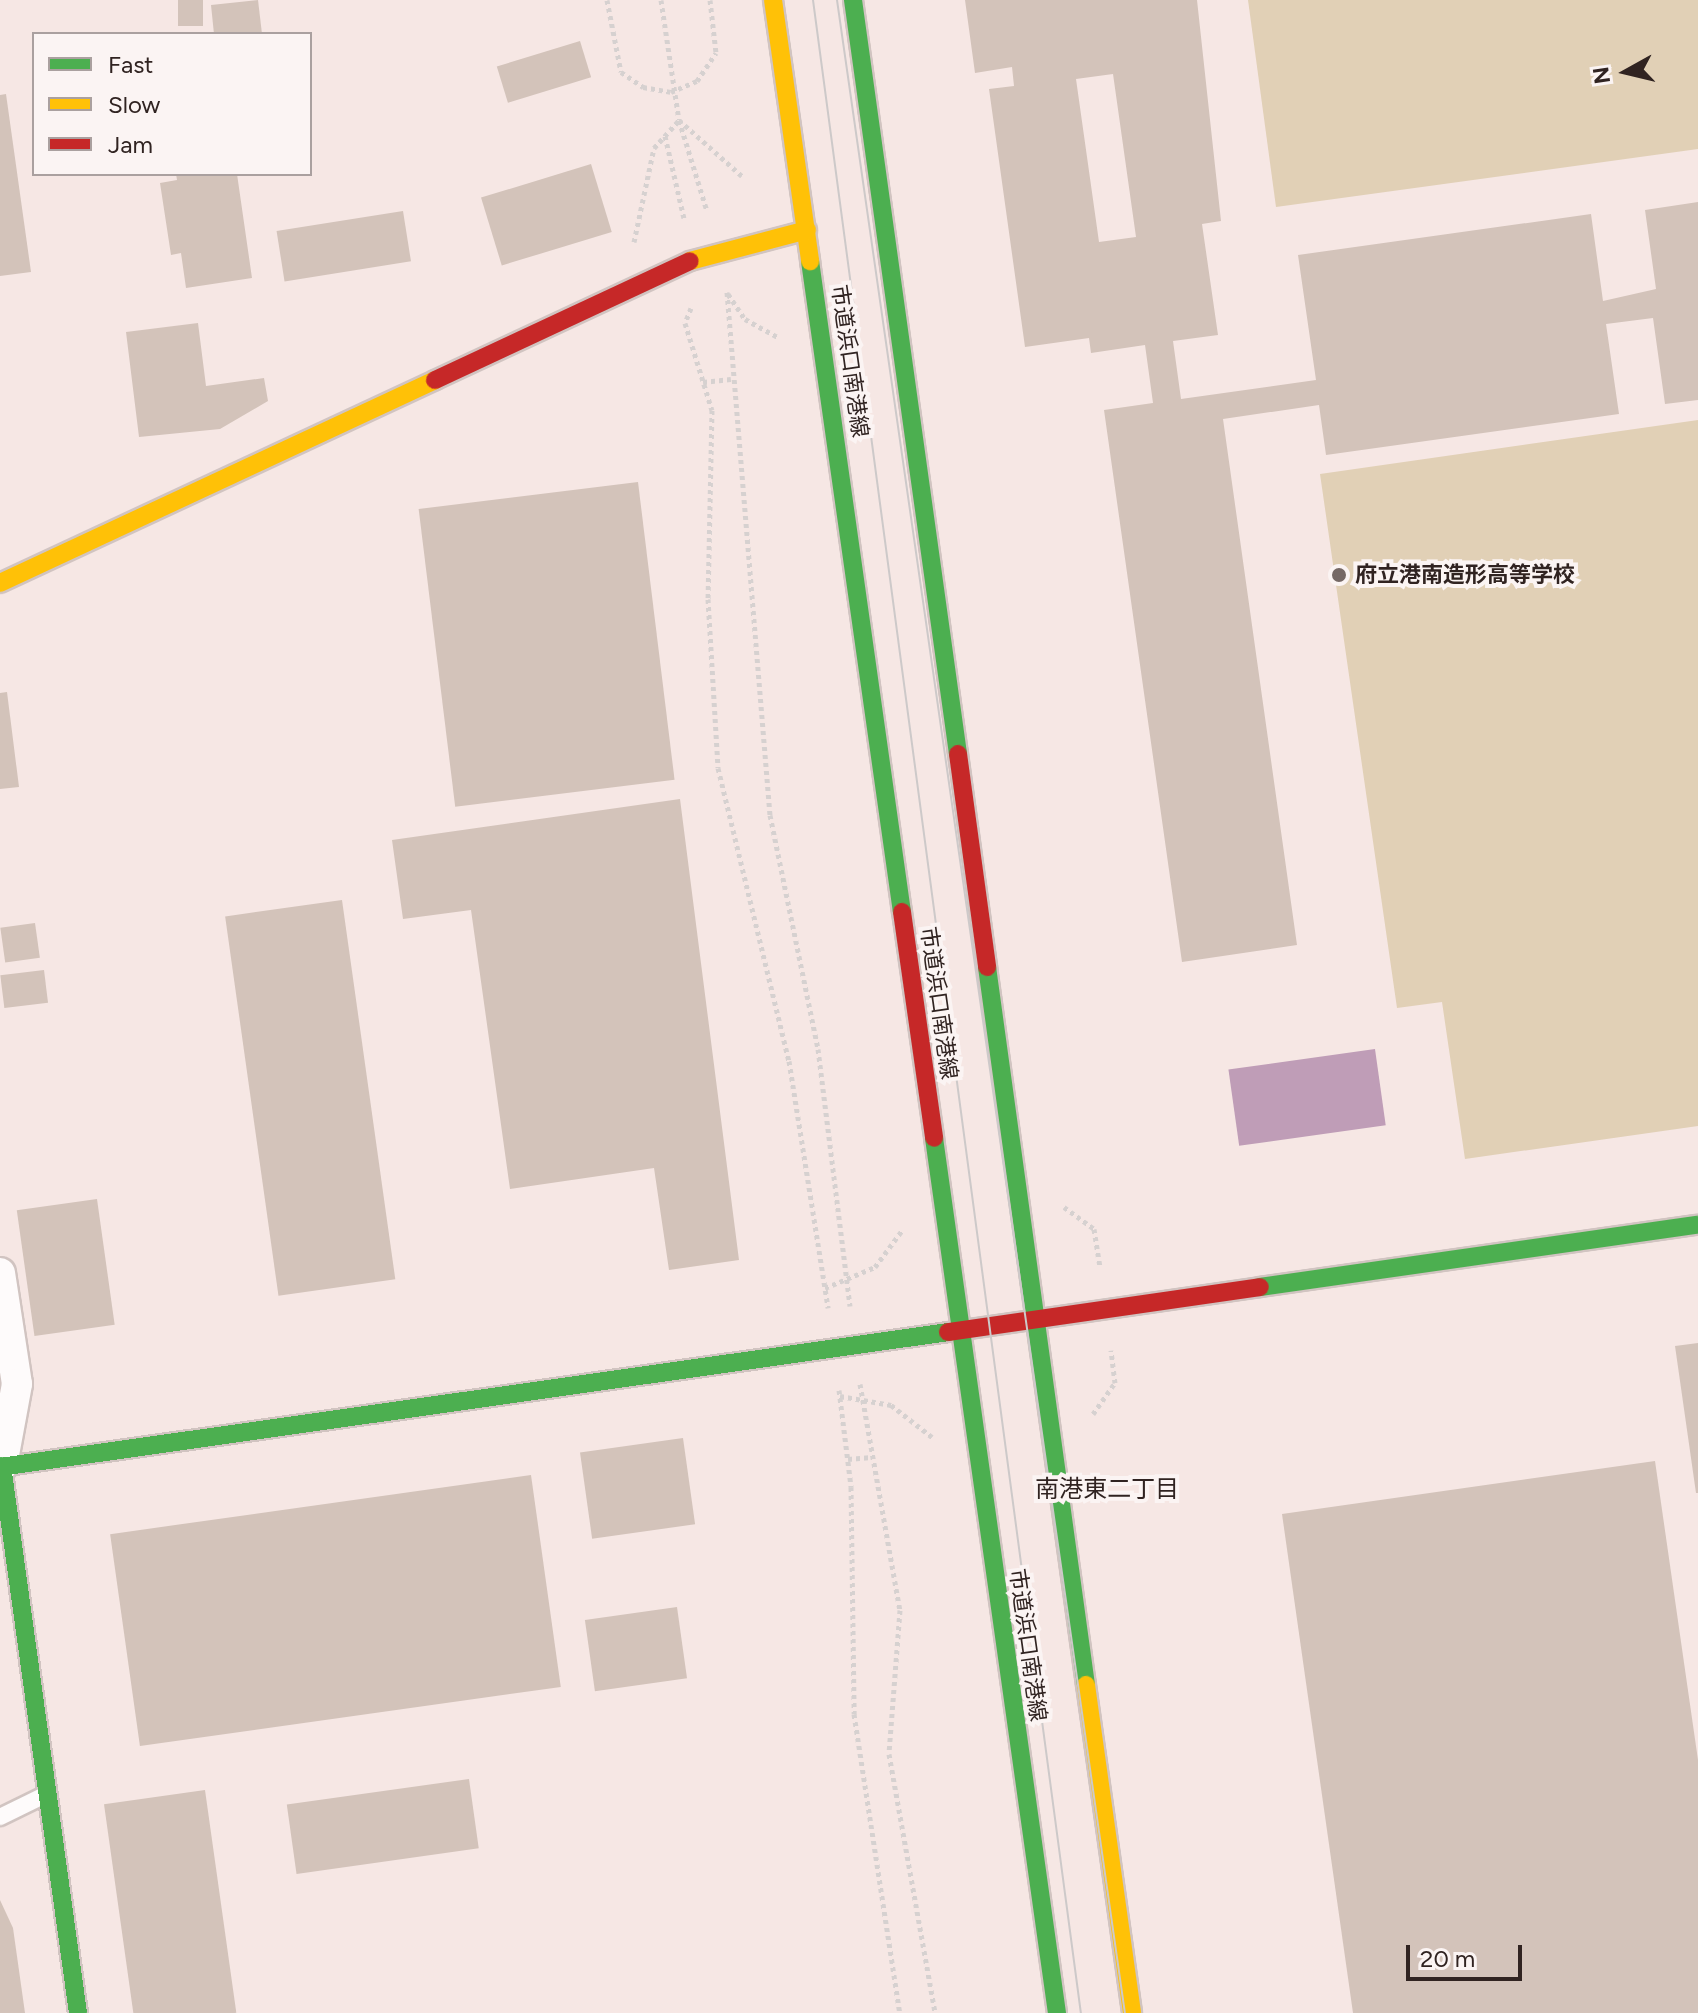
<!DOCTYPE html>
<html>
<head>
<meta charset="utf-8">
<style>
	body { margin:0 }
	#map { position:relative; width:1698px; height:2013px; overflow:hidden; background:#f6e7e4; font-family:Figtree,"Noto Sans JP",sans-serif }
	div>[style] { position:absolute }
	.green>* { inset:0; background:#e1d0b6 }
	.water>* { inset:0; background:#bf9db7; transform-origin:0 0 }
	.building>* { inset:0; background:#d3c3ba; transform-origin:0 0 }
	.path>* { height:5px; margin-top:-2.5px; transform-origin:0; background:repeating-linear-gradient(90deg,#d6d1d0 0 4px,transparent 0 8px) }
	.roads { filter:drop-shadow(2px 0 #d1c4c1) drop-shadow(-2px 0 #d1c4c1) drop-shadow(0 2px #d1c4c1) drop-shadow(0 -2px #d1c4c1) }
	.lane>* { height:16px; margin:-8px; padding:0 8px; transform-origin:8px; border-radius:8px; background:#fefbfb }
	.street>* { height:30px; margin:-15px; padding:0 15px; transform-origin:15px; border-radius:15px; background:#fefbfb }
	.fast>* { height:18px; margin:-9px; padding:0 9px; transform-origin:9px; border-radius:9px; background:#4caf50 }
	.slow>* { height:18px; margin:-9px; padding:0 9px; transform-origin:9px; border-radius:9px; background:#ffc107 }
	.jam>* { height:18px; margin:-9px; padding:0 9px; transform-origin:9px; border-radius:9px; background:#c62828 }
	.tram>* { height:2px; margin:-1px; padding:0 1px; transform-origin:1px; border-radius:1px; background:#cdc9c9 }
	.path-bridge>* { height:5px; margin-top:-2.5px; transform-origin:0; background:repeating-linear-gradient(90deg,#d6d1d0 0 4px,transparent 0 8px) }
	.dots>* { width:22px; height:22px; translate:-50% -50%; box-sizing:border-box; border:4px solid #fbf4f3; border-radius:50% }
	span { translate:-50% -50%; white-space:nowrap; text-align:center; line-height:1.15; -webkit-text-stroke:8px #fbf4f3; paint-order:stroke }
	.street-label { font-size:22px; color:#302321 }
	.poi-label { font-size:22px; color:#302321; font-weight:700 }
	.left { translate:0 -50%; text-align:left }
	.neighbourhood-label { font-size:24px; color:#302321 }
	.legend { position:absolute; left:32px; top:32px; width:280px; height:144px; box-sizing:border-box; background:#fbf4f3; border:2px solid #aaa09f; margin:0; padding:10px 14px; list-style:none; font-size:24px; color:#302321 }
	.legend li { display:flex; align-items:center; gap:16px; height:40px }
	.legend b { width:40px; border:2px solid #aaa09f }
	.north { position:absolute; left:1586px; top:32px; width:80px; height:80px; -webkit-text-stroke:6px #fbf4f3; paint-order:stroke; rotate:262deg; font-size:22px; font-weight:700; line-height:32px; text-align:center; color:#302321 }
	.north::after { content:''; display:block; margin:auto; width:28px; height:36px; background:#302321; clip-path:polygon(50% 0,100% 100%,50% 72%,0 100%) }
	.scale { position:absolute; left:1406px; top:1945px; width:116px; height:36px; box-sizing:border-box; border:4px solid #302321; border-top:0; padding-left:10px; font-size:24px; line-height:28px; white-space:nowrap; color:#302321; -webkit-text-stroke:6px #fbf4f3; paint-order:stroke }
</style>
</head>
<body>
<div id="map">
	<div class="green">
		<i style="clip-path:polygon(1248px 0,1698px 0,1698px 149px,1276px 207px)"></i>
		<i style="clip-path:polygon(1698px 420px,1698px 1126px,1465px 1159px,1442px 1002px,1397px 1008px,1320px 474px)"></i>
	</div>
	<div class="water">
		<i style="left:1375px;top:1049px;width:77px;height:148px;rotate:82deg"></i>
	</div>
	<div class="building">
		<i style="left:178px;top:0;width:25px;height:26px"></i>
		<i style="clip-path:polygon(258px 0,262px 34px,214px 34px,211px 5px)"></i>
		<i style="clip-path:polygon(evenodd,965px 0,1197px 0,1221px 221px,1202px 224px,1218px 335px,1173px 341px,1181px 399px,1316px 380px,1298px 255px,1591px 214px,1603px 301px,1656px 289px,1645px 210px,1698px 202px,1698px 400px,1665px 404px,1653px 318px,1606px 324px,1619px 414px,1326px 455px,1319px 405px,1223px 419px,1297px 945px,1182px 962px,1104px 410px,1153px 403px,1145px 345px,1091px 353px,1089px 338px,1025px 347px,989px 89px,1014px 86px,1012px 67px,975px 73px,965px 0,1113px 74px,1136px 237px,1099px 242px,1076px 79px,1113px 74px)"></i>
		<i style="left:580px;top:41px;width:38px;height:87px;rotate:73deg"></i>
		<i style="clip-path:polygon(6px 94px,31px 272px,0 276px,0 95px)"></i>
		<i style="left:591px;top:164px;width:71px;height:115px;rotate:73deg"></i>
		<i style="clip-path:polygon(176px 174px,237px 174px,252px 278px,186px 288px,181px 253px,171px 255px,160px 183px,177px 180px)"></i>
		<i style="left:403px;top:211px;width:51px;height:128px;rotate:81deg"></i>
		<i style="clip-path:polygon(198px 323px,206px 386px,264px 378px,268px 401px,220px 429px,139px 437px,126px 332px)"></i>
		<i style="left:638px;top:482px;width:300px;height:221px;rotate:83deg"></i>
		<i style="clip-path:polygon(7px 692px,19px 787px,0 789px,0 693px)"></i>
		<i style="clip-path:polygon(680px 799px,739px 1260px,669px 1270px,654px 1168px,510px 1189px,471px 910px,403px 919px,392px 840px)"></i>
		<i style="left:342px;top:900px;width:383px;height:118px;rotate:82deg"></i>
		<i style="left:35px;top:923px;width:35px;height:35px;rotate:82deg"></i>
		<i style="left:44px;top:970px;width:33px;height:44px;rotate:83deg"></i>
		<i style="left:97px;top:1199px;width:127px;height:81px;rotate:82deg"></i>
		<i style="clip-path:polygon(1698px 1343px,1698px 1493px,1696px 1493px,1675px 1346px)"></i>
		<i style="left:683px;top:1438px;width:87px;height:104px;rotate:82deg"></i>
		<i style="clip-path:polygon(1655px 1461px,1698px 1760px,1698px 2013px,1353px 2013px,1282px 1514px)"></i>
		<i style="left:531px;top:1475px;width:214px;height:425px;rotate:82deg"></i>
		<i style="left:677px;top:1607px;width:72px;height:93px;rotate:82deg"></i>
		<i style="left:469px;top:1779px;width:70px;height:184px;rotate:82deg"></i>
		<i style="left:205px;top:1790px;width:225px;height:102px;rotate:82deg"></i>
		<i style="clip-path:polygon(0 1900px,13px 1928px,25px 2013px,0 2013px)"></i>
	</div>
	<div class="path">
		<i style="left:661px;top:0;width:121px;rotate:81.5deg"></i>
		<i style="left:679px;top:120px;width:95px;rotate:72.9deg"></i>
		<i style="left:710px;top:0;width:53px;rotate:83.5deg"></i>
		<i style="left:665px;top:136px;width:84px;rotate:77deg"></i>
		<i style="left:634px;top:242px;width:96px;rotate:-78deg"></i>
		<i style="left:654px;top:148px;width:38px;rotate:-48deg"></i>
		<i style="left:679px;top:120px;width:84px;rotate:41.6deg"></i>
		<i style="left:727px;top:292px;width:525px;rotate:85.3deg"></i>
		<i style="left:770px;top:815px;width:239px;rotate:78.4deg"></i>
		<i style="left:818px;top:1049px;width:259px;rotate:82.9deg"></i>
		<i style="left:728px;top:294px;width:30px;rotate:56deg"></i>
		<i style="left:745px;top:319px;width:39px;rotate:29deg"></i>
		<i style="left:691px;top:308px;width:16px;rotate:112deg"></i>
		<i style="left:685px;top:323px;width:91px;rotate:72.8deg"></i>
		<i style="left:712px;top:410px;width:189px;rotate:91.2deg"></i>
		<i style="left:708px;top:599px;width:169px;rotate:86.6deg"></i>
		<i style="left:718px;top:768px;width:301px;rotate:76.4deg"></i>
		<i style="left:789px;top:1061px;width:250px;rotate:81deg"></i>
		<i style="left:703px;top:382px;width:28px;rotate:-6deg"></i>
		<i style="left:1064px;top:1207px;width:37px;rotate:36deg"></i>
		<i style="left:1094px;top:1229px;width:39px;rotate:81deg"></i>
		<i style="left:825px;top:1288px;width:54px;rotate:-22.8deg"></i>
		<i style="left:875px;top:1267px;width:47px;rotate:-53.6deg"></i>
		<i style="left:860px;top:1384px;width:230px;rotate:80deg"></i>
		<i style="left:900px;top:1610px;width:144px;rotate:94.4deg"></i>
		<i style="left:889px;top:1754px;width:263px;rotate:79.9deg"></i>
		<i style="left:839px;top:1390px;width:98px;rotate:82.9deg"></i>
		<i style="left:851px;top:1487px;width:227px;rotate:89.2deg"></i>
		<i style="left:854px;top:1714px;width:303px;rotate:81.3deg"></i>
		<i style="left:840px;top:1396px;width:52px;rotate:10deg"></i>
		<i style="left:891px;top:1405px;width:52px;rotate:38deg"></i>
		<i style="left:1093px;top:1414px;width:38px;rotate:-55deg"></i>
		<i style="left:1115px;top:1383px;width:33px;rotate:-97deg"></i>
		<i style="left:848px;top:1459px;width:24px;rotate:-5deg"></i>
	</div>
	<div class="roads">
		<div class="lane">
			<i style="left:0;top:1817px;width:50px;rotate:-26.1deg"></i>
		</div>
		<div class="street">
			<i style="left:0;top:1273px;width:112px;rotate:81.3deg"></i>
			<i style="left:17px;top:1384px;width:83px;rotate:100.4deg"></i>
		</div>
		<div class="fast">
			<i style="left:853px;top:0;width:761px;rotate:82.07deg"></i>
			<i style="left:810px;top:261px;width:657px;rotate:81.96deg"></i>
			<i style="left:987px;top:967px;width:725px;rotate:82.15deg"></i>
			<i style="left:934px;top:1138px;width:884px;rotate:82deg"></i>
			<i style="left:1260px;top:1287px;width:442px;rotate:-8.1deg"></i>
			<i style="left:2px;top:1466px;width:552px;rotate:82.09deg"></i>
			<i style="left:0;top:1467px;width:958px;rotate:-8.1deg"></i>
		</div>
		<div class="slow">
			<i style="left:773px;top:0;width:264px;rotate:81.9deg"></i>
			<i style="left:690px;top:261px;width:121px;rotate:-14.8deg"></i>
			<i style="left:0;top:583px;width:480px;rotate:-25deg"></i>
			<i style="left:1086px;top:1685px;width:331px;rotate:82deg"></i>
		</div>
		<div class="jam">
			<i style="left:435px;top:380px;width:281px;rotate:-25deg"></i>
			<i style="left:958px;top:754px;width:215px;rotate:82.2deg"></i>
			<i style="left:902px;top:912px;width:228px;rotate:81.9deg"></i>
			<i style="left:948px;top:1332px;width:315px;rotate:-8.2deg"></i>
		</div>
	</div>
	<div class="tram">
		<i style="left:813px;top:0;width:2031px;rotate:82.42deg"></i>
		<i style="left:837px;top:0;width:2033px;rotate:81.86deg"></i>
	</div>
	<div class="path-bridge">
		<i style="left:607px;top:0;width:73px;rotate:79deg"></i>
		<i style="left:621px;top:72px;width:27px;rotate:34deg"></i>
		<i style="left:643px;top:87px;width:28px;rotate:10deg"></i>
		<i style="left:671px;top:92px;width:28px;rotate:-23deg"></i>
		<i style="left:697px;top:81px;width:34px;rotate:-56deg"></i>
	</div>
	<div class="dots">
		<i style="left:1339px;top:575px;background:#756865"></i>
	</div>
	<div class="street-label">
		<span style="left:850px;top:361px;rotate:82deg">市道浜口南港線</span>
		<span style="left:939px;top:1003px;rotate:82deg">市道浜口南港線</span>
		<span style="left:1028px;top:1645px;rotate:82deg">市道浜口南港線</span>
	</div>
	<div class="poi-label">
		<span class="left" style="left:1355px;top:575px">府立港南造形高等学校</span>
	</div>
	<div class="neighbourhood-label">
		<span style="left:1107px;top:1489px">南港東二丁目</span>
	</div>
	<ul class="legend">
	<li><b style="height:10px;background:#4caf50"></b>Fast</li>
	<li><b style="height:10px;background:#ffc107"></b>Slow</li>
	<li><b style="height:10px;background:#c62828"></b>Jam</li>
	</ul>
	<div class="north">N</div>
	<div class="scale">20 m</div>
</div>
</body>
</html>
